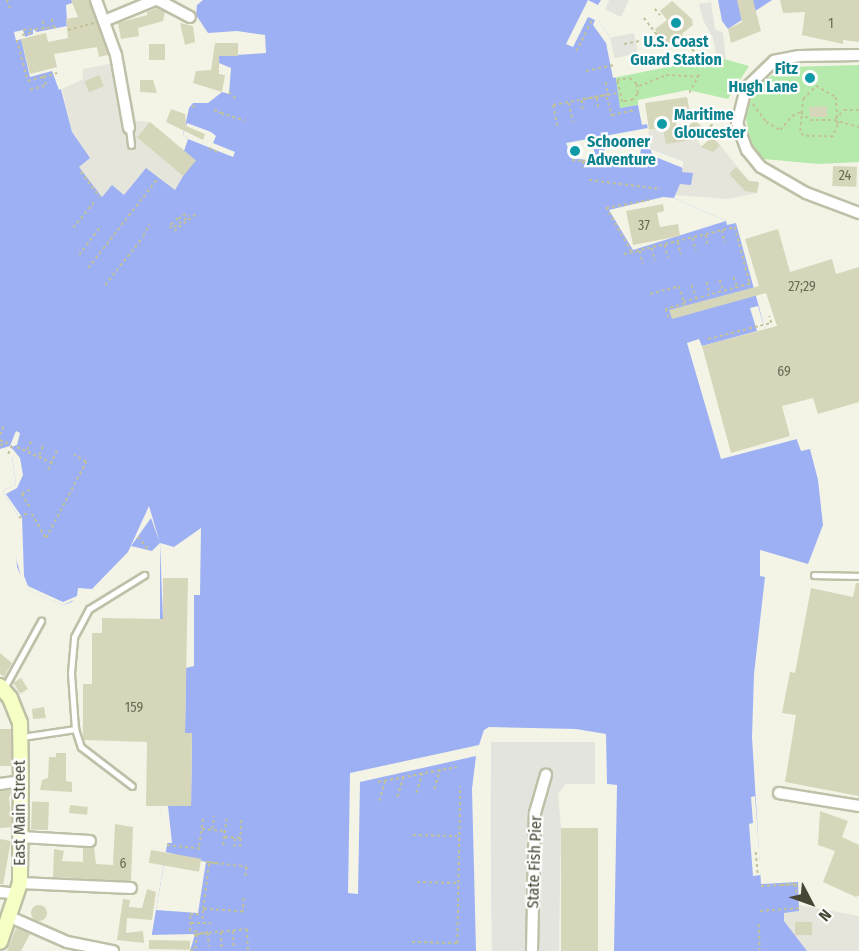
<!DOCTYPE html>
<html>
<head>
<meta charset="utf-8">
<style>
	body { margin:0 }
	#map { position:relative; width:859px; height:951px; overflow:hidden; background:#f3f4e6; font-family:"Fira Sans Condensed",sans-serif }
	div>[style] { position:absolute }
	.industrial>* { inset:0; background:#e6e5db }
	.green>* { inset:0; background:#b6eaac }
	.parking>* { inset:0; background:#e4e4de; transform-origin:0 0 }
	.water>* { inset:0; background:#9eb0f4 }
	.pier>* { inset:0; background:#f3f4e6 }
	.building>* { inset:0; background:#d6d6ba; transform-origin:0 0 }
	.round { border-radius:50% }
	.path>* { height:1.5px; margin-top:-0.75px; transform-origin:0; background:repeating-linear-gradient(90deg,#c1c298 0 3px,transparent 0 6px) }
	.path>.ring { margin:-0.75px; padding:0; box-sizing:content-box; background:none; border:1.5px solid #c1c298; border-radius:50% }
	.roads { filter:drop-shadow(2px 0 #bec0a8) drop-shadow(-2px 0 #bec0a8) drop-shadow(0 2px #bec0a8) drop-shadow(0 -2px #bec0a8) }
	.service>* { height:5px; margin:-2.5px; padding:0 2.5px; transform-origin:2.5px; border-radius:2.5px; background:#fff }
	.minor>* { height:10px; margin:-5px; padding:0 5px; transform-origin:5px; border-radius:5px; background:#fff }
	.secondary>* { height:14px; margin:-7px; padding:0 7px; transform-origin:7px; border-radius:7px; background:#f6ffc4 }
	.path-bridge>* { height:1.5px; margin-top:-0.75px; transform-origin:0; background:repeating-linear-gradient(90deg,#c1c298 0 3px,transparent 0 6px) }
	.dots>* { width:16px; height:16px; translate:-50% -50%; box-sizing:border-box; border:3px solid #fff; border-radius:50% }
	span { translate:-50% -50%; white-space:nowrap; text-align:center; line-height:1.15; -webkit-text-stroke:4.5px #fff; paint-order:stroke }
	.number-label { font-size:14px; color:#6b6b56 }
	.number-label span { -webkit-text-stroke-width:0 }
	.culture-label { font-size:16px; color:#0d838f; font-weight:700 }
	.right { translate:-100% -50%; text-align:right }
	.left { translate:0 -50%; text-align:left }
	.street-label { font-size:16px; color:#474735 }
	.north { position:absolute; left:781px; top:873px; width:60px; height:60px; -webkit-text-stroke:4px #fff; paint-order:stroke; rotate:131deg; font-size:16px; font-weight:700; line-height:24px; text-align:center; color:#474735 }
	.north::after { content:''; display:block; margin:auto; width:21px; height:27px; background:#474735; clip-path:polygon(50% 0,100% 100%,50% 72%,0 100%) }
</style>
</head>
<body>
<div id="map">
	<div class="industrial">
		<i style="clip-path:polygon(125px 61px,136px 121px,150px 122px,204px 168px,196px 192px,118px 203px,61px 188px,72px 132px,62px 89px,83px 79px,83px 69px)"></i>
		<i style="clip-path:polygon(663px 128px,697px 139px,702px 147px,720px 145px,749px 181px,759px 182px,757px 193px,727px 199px,675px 195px,683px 161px,651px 149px,648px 131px)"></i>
		<i style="clip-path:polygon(799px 905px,859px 916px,859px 951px,807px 951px,784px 922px,784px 913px,799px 911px)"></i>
	</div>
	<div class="green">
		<i style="clip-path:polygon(717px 57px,749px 66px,728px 99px,688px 90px,638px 100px,638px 105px,620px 108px,613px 78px)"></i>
		<i style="clip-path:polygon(859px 65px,859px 162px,819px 164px,763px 159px,759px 155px,749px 139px,746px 117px,749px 102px,760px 83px,785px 67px)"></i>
	</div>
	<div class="parking">
		<i style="clip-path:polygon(609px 0,629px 0,621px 17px,605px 9px)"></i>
		<i style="clip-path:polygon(711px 2px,715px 29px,723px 33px,726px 59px,717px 57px,713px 38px,703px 20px,699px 4px)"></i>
		<i style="left:634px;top:33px;width:21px;height:24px;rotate:79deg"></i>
		<i style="clip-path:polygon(491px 742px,595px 742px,595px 784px,566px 784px,558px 794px,561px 828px,559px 951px,492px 951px)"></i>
	</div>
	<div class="water">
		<i style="clip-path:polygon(0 0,80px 0,66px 5px,68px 38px,54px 54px,56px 70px,72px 132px,90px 158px,79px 167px,102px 197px,112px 185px,124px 195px,146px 168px,175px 190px,193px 159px,184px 151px,188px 139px,183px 135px,189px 108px,193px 103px,208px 103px,222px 92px,229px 94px,231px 68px,219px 63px,219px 56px,266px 53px,265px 35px,237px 31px,208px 33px,196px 15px,197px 5px,203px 0,607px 0,599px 22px,610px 37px,620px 108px,638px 105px,642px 125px,647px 124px,651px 149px,683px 161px,682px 172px,693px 173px,691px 185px,680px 184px,674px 198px,726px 221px,727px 225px,736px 223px,765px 329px,757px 332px,801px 451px,810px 449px,818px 480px,823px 525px,808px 564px,760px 550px,760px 576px,765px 577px,754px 674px,752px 737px,761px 884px,798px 882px,799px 911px,784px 913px,784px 921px,807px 951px,614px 951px,617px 785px,599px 783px,598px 739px,491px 738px,492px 951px,149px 951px,168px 839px,160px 806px,160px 543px,152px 551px,131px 546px,130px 554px,93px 590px,81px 591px,72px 602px,63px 605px,27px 589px,17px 567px,15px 528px,19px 518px,3px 491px,16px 484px,12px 456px,0 456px)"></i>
		<i style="clip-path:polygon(718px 0,772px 0,728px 29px,722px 21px)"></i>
	</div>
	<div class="pier">
		<i style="clip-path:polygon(588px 0,598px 5px,601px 0,609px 0,599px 22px,610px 37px,617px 77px,613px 78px,606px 43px,593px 25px,595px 20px,588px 17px,573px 47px,566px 44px)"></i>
		<i style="clip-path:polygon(66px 19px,69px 19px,68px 38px,54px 54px,64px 87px,59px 90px,52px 71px,30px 77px,21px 39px,16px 41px,14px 32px,23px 30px,25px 37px,33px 34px,33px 29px,37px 32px,67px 26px)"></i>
		<i style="clip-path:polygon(187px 123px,211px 132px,216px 136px,213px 143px,235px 152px,233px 157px,188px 139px,183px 135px)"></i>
		<i style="clip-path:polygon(648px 128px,651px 149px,683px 161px,683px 168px,653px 156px,650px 149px,641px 149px,640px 155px,616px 156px,604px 154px,605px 149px,594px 149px,594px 161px,572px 158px,566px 143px)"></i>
		<i style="clip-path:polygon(663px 197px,674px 198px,726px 221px,633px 250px,609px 210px)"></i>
		<i style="clip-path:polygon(758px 306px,765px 329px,757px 332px,797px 439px,721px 459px,687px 343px,699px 339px,702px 346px,757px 331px,750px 308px)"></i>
		<i style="clip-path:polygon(16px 431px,20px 433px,17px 445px,11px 447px,20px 458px,23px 475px,17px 488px,6px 494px,22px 517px,24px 576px,28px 586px,63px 602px,77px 596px,78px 588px,92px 589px,128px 552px,149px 506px,160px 543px,174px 547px,201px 528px,200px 595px,194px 595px,194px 666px,186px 668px,185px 733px,192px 733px,191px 806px,168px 806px,172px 843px,167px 843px,160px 806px,163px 619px,160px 543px,151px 518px,131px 546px,133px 554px,95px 591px,63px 605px,24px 588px,15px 554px,15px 522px,19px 518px,3px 491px,16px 484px,12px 456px,0 456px,0 449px,10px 446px)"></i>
		<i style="clip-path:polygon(489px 727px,576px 729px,606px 734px,607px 784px,596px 784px,596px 742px,491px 742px,492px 951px,476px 951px,472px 789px,476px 756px,360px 782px,358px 894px,348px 893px,350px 773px,479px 745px,484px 730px)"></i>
		<i style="clip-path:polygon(755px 796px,761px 875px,753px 876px,749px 824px,753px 823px,751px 797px)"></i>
		<i style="clip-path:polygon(166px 852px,206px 862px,198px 913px,156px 910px)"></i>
		<i style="clip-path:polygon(195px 934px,190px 951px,149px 951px,149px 935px)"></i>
	</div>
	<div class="building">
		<i style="clip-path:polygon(71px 0,89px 0,108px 55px,99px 57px,97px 47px,54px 54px,57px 67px,30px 74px,21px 39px,46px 33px,48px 42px,68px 38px,66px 19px,78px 17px)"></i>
		<i style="clip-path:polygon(737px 0,753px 0,761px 31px,731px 43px,728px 29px,742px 22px)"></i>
		<i style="clip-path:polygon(780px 0,859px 0,859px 42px,843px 40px,843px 44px,802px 35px,805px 12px,783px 13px)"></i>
		<i style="clip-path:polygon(672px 1px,692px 19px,693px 25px,668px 45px,662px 44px,655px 29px,667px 20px,660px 11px)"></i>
		<i style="clip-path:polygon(157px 8px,165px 12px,163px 21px,138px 28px,139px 36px,121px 39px,118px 23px,147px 15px,147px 12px)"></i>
		<i style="clip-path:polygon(180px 23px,193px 26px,195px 42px,185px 45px)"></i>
		<i style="clip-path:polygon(215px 43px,238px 43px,238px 56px,219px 56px,219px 74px,225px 75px,222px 92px,193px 83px,196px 71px,211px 70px)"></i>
		<i style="left:149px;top:44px;width:16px;height:16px"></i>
		<i style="left:99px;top:75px;width:12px;height:16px;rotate:66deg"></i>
		<i style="clip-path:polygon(140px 80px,153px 80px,157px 93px,140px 92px)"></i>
		<i style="clip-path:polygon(687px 97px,690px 113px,675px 116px,677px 129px,687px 128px,695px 120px,712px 137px,666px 144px,663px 128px,649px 130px,645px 103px)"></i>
		<i style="clip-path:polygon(827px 106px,827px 117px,810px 117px,809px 107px)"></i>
		<i style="clip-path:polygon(171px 109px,185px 114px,186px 126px,205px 134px,203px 140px,166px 122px)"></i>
		<i style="left:150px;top:122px;width:60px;height:20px;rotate:40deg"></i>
		<i style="clip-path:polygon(712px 137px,720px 145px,713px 152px,701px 147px)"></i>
		<i style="left:833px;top:166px;width:24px;height:20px;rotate:2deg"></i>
		<i style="clip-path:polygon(736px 167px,749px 181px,759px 182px,757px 193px,745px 191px,729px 174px)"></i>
		<i style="clip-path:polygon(663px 204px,664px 211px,657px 213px,660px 227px,678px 224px,680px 236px,633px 245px,626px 211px)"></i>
		<i style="clip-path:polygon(778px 229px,790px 272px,832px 259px,836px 274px,859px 267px,859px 402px,818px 414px,813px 398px,782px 406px,790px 436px,731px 453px,702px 346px,777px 326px,766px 293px,672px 319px,669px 310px,759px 286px,745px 239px)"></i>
		<i style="clip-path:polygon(163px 578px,188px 578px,185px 733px,192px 733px,191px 806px,146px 806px,147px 742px,84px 740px,83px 736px,83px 684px,92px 684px,92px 633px,102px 633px,102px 618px,163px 619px)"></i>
		<i style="clip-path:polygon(856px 583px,859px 583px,859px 796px,785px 782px,796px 715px,782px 713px,790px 672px,795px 673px,811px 588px,853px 597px)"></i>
		<i style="clip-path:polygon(0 653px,12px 663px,4px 677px,0 674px)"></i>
		<i style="left:21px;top:678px;width:13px;height:9px;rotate:58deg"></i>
		<i style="clip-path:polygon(44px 707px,46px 718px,33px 719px,32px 709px)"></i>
		<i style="left:0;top:729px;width:11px;height:37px"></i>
		<i style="clip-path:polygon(56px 753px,66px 753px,66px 781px,72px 782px,72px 792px,40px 790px,42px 780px,48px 778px,49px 757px,56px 757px)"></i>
		<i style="clip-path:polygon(12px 790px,9px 798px,12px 827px,0 828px,0 791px)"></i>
		<i style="left:49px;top:802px;width:28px;height:17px;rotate:92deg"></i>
		<i style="left:70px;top:805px;width:18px;height:8px;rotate:6deg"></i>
		<i style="clip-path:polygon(820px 811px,848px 821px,842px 837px,859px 845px,859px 895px,856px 897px,823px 882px,835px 851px,818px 845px)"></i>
		<i style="clip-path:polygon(115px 824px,133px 827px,131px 881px,53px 877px,54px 849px,64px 851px,62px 861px,83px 862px,83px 848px,94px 847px,96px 864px,113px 865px)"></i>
		<i style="left:561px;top:828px;width:37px;height:123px"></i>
		<i style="left:0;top:839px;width:11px;height:44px;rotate:10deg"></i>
		<i style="left:151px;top:850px;width:51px;height:13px;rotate:10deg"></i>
		<i style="clip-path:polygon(147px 889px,156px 892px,152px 920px,127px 918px,126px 933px,143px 931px,144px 943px,117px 940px,123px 899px,130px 900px,129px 907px,142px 908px)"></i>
		<i class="round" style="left:31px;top:905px;width:16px;height:16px"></i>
		<i style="left:812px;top:922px;width:13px;height:17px;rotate:90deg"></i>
		<i style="clip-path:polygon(16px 928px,30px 934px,21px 951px,7px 951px)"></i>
		<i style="left:149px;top:940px;width:41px;height:9px;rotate:1deg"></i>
	</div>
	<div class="path">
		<i style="left:7px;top:0;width:9px;rotate:69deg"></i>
		<i style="left:655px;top:9px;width:8px;rotate:50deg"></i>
		<i style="left:644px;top:18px;width:24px;rotate:52deg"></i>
		<i style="left:52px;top:19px;width:8px;rotate:76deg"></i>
		<i style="left:43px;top:21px;width:8px;rotate:76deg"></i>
		<i style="left:587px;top:29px;width:11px;rotate:-63deg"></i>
		<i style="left:23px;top:30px;width:33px;rotate:-5deg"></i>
		<i style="left:68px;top:30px;width:28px;rotate:-15deg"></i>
		<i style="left:22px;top:35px;width:11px;rotate:-15deg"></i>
		<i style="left:681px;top:35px;width:22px;rotate:51deg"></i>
		<i style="left:17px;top:40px;width:42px;rotate:75deg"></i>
		<i style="left:28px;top:81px;width:19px;rotate:-16deg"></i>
		<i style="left:624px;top:44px;width:36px;rotate:-11deg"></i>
		<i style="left:576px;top:51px;width:24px;rotate:-62deg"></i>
		<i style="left:604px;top:67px;width:11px;rotate:-10deg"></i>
		<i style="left:586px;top:71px;width:18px;rotate:-13deg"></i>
		<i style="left:630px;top:78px;width:9px;rotate:41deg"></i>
		<i style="left:637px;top:84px;width:10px;rotate:84deg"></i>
		<i style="left:638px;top:94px;width:8px;rotate:130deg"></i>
		<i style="left:633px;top:100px;width:11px;rotate:170deg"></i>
		<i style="left:622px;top:102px;width:23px;rotate:-103deg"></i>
		<i style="left:617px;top:80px;width:13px;rotate:-9deg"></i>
		<i style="left:606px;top:82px;width:11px;rotate:80deg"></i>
		<i style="left:639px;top:86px;width:29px;rotate:-22deg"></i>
		<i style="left:666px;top:75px;width:33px;rotate:3deg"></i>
		<i style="left:735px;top:86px;width:1px"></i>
		<i style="left:816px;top:86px;width:23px;rotate:29deg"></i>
		<i style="left:836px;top:97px;width:28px;rotate:86deg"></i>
		<i style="left:838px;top:125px;width:13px;rotate:113deg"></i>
		<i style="left:833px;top:137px;width:30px;rotate:-178deg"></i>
		<i style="left:803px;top:136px;width:6px;rotate:-121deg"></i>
		<i style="left:800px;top:131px;width:32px;rotate:-85deg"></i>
		<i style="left:803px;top:99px;width:18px;rotate:-45deg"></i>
		<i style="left:30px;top:90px;width:17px;rotate:-17deg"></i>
		<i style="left:46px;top:85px;width:9px;rotate:-111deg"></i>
		<i style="left:43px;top:77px;width:15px;rotate:-16deg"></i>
		<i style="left:229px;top:92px;width:10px;rotate:45deg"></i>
		<i style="left:689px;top:93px;width:24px;rotate:-62deg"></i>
		<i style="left:607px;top:97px;width:20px;rotate:75deg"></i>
		<i style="left:597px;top:98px;width:11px;rotate:80deg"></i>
		<i style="left:582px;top:100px;width:12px;rotate:85deg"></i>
		<i style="left:569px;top:103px;width:19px;rotate:78deg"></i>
		<i style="left:753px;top:104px;width:22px;rotate:54deg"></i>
		<i style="left:766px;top:122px;width:16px;rotate:30deg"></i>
		<i style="left:780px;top:130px;width:18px;rotate:-49deg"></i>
		<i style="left:792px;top:116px;width:10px;rotate:-24deg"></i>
		<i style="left:801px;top:112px;width:12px;rotate:42deg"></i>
		<i style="left:810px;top:120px;width:24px"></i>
		<i style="left:834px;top:120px;width:26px;rotate:16deg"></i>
		<i style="left:192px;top:106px;width:4px;rotate:14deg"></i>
		<i style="left:214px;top:110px;width:8px;rotate:23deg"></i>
		<i style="left:221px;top:113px;width:25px;rotate:18deg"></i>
		<i class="ring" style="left:716px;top:114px;width:6.5px;height:6.5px"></i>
		<i style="left:724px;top:114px;width:6px;rotate:-45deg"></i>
		<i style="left:612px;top:115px;width:24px;rotate:-12deg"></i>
		<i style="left:835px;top:119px;width:13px;rotate:-45deg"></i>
		<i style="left:844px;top:110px;width:15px"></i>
		<i style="left:557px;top:126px;width:21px;rotate:-101deg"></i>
		<i style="left:553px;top:105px;width:58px;rotate:-10.9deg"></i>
		<i style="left:706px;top:131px;width:15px;rotate:-48deg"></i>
		<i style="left:209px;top:148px;width:11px;rotate:27deg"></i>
		<i style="left:572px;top:160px;width:11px;rotate:5deg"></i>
		<i style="left:583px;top:161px;width:7px;rotate:90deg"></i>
		<i style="left:583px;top:161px;width:7px"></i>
		<i style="left:81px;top:172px;width:31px;rotate:53deg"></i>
		<i style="left:589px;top:180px;width:72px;rotate:7.2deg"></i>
		<i style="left:178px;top:219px;width:11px;rotate:139deg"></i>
		<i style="left:170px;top:226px;width:6px;rotate:51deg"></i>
		<i style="left:174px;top:231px;width:28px;rotate:-38deg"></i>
		<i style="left:178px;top:219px;width:11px;rotate:-34deg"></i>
		<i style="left:174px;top:227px;width:19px;rotate:-36deg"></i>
		<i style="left:73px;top:228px;width:35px;rotate:-51deg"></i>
		<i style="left:722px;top:230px;width:13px;rotate:77deg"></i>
		<i style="left:706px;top:235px;width:12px;rotate:81deg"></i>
		<i style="left:143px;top:236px;width:13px;rotate:-61deg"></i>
		<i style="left:693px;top:238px;width:13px;rotate:77deg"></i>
		<i style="left:678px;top:242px;width:13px;rotate:77deg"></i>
		<i style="left:665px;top:245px;width:13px;rotate:77deg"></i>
		<i style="left:652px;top:248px;width:13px;rotate:77deg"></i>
		<i style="left:640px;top:251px;width:13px;rotate:77deg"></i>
		<i style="left:631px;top:252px;width:51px;rotate:-119.6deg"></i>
		<i style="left:606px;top:208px;width:44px;rotate:-10.5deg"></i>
		<i style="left:624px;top:254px;width:114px;rotate:-13.7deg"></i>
		<i style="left:735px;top:227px;width:59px;rotate:75.3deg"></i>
		<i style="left:750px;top:284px;width:72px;rotate:164.6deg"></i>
		<i style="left:79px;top:255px;width:36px;rotate:-53deg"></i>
		<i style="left:88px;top:268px;width:114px;rotate:-52.1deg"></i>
		<i style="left:734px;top:277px;width:9px;rotate:72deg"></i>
		<i style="left:720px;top:280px;width:10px;rotate:73deg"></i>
		<i style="left:707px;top:282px;width:12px;rotate:76deg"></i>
		<i style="left:105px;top:285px;width:61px;rotate:-51.6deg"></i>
		<i style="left:692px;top:285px;width:13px;rotate:72deg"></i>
		<i style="left:650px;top:294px;width:30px;rotate:-15deg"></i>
		<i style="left:679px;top:286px;width:19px;rotate:72deg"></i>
		<i style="left:685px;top:304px;width:20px;rotate:165deg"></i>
		<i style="left:666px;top:309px;width:10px;rotate:73deg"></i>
		<i style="left:708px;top:339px;width:65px;rotate:-14.3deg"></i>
		<i style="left:771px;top:323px;width:7px;rotate:-106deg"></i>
		<i style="left:0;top:435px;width:9px;rotate:-69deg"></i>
		<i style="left:0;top:440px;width:9px;rotate:21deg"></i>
		<i style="left:0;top:445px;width:7px;rotate:-16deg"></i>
		<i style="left:17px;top:447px;width:37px;rotate:24deg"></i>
		<i style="left:27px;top:450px;width:12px;rotate:-66deg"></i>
		<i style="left:8px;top:454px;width:10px;rotate:-66deg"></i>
		<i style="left:39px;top:455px;width:12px;rotate:-66deg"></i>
		<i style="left:48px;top:470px;width:22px;rotate:-66deg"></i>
		<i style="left:30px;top:490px;width:9px;rotate:153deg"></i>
		<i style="left:22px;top:494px;width:17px;rotate:59deg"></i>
		<i style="left:32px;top:514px;width:28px;rotate:60deg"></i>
		<i style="left:46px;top:538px;width:86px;rotate:-62.2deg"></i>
		<i style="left:86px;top:462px;width:14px;rotate:-150deg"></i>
		<i style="left:19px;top:518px;width:12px;rotate:-31deg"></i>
		<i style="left:138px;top:537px;width:17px;rotate:50deg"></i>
		<i style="left:378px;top:782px;width:80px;rotate:-10.8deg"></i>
		<i style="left:434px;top:789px;width:21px;rotate:-73deg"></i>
		<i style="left:416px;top:793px;width:20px;rotate:-72deg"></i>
		<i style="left:397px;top:797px;width:22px;rotate:-72deg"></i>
		<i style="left:379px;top:801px;width:22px;rotate:-74deg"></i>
		<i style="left:202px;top:829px;width:22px;rotate:5deg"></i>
		<i style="left:212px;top:829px;width:13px;rotate:-81deg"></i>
		<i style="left:413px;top:835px;width:44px;rotate:1.3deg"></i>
		<i style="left:225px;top:837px;width:16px;rotate:4deg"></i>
		<i style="left:167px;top:845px;width:36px;rotate:6deg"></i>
		<i style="left:223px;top:845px;width:26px;rotate:-83deg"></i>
		<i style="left:199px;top:846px;width:30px;rotate:-82deg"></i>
		<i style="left:234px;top:847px;width:8px;rotate:-83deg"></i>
		<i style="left:240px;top:847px;width:28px;rotate:-88deg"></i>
		<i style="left:756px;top:852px;width:24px;rotate:85deg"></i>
		<i style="left:417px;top:882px;width:40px;rotate:1.4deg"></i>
		<i style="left:761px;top:886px;width:35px;rotate:-3deg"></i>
		<i style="left:796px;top:884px;width:18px;rotate:87deg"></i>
		<i style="left:244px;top:898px;width:14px;rotate:94deg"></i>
		<i style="left:243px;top:912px;width:40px;rotate:-175.7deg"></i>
		<i style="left:203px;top:909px;width:47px;rotate:-82.7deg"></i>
		<i style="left:209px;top:862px;width:38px;rotate:7deg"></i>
		<i style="left:247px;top:867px;width:11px;rotate:100deg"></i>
		<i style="left:760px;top:911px;width:39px;rotate:-4deg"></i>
		<i style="left:202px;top:919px;width:9px;rotate:-84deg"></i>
		<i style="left:191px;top:923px;width:20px"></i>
		<i style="left:759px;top:924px;width:26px;rotate:88deg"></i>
		<i style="left:233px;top:931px;width:17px;rotate:87deg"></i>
		<i style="left:221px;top:932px;width:17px;rotate:87deg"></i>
		<i style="left:208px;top:933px;width:14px;rotate:86deg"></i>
		<i style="left:197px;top:934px;width:50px;rotate:-5.7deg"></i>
		<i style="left:247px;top:929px;width:22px;rotate:87deg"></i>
		<i style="left:412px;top:942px;width:45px;rotate:1.3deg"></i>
		<i style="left:457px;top:943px;width:157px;rotate:-88.9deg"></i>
		<i style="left:190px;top:951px;width:5px;rotate:-22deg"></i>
		<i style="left:195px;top:949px;width:17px;rotate:-83deg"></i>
		<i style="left:197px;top:932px;width:7px;rotate:-172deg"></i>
		<i style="left:190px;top:931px;width:17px;rotate:-90deg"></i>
		<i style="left:190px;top:914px;width:11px"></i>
	</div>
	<div class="roads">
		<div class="service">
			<i style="left:129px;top:128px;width:17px;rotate:83deg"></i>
			<i style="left:814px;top:575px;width:45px;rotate:1.3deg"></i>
			<i style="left:4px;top:688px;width:77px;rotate:-61.1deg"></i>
			<i style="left:75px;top:729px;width:56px;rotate:-94.1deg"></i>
			<i style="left:71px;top:673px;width:36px;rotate:-85deg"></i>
			<i style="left:74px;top:637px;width:32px;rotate:-62deg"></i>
			<i style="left:89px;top:609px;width:65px;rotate:-31.7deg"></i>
			<i style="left:22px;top:737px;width:54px;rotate:-8.6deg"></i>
			<i style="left:75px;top:729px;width:19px;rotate:72deg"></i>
			<i style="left:81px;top:747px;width:64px;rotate:37.4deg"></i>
		</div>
		<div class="minor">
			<i style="left:96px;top:0;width:59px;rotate:70deg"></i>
			<i style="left:116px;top:55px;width:74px;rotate:79.9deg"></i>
			<i style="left:158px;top:0;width:36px;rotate:28deg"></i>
			<i style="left:104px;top:21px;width:55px;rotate:-22.4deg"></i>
			<i style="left:859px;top:55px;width:60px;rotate:179deg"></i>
			<i style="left:799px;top:56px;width:25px;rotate:169deg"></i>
			<i style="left:774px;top:61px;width:39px;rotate:136deg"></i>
			<i style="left:746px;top:88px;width:36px;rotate:104deg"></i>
			<i style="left:737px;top:123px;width:29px;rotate:70deg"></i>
			<i style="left:747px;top:150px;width:22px;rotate:51deg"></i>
			<i style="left:761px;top:167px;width:52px;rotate:30deg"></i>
			<i style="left:806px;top:193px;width:57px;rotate:20.7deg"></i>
			<i style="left:0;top:784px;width:21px;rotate:-8deg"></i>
			<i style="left:779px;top:793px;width:81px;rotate:9.2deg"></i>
			<i style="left:21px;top:837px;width:69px;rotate:3.3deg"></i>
			<i style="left:20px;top:883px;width:111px;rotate:2.6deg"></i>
			<i style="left:0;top:892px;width:18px;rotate:6deg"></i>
			<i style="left:10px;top:917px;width:62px;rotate:23.7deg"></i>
			<i style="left:67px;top:942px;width:47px;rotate:11.1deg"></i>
			<i style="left:532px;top:951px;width:138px;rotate:-88.8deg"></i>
			<i style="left:535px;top:813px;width:40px;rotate:-74deg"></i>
		</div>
		<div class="secondary">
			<i style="left:0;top:686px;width:16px;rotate:50deg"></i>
			<i style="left:10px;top:698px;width:27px;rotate:68deg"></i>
			<i style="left:20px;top:723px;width:58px;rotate:89deg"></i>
			<i style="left:21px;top:781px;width:102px;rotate:90.6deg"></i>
			<i style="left:20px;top:883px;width:62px;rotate:108.7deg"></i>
		</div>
	</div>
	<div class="path-bridge">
		<i style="left:584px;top:99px;width:34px;rotate:-10deg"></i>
		<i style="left:206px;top:862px;width:13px;rotate:9deg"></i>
		<i style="left:781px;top:885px;width:17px;rotate:-3deg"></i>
		<i style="left:194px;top:935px;width:14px;rotate:-12deg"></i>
	</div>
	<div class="dots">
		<i style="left:676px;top:23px;background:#0f9aa8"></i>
		<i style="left:810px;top:78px;background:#0f9aa8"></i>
		<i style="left:662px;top:124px;background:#0f9aa8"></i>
		<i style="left:575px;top:151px;background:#0f9aa8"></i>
	</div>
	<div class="number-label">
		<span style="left:831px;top:24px">1</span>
		<span style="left:845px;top:176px">24</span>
		<span style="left:644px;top:226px">37</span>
		<span style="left:802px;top:287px">27;29</span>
		<span style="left:784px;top:372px">69</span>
		<span style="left:134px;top:708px">159</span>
		<span style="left:123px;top:864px">6</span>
	</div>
	<div class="culture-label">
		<span style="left:676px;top:51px">U.S. Coast<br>Guard Station</span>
		<span class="right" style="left:798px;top:78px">Fitz<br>Hugh Lane</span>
		<span class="left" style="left:674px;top:124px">Maritime<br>Gloucester</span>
		<span class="left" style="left:587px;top:151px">Schooner<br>Adventure</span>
	</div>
	<div class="street-label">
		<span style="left:20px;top:813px;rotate:-90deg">East Main Street</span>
		<span style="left:535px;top:862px;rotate:-88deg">State Fish Pier</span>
	</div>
	<div class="north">N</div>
</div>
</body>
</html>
